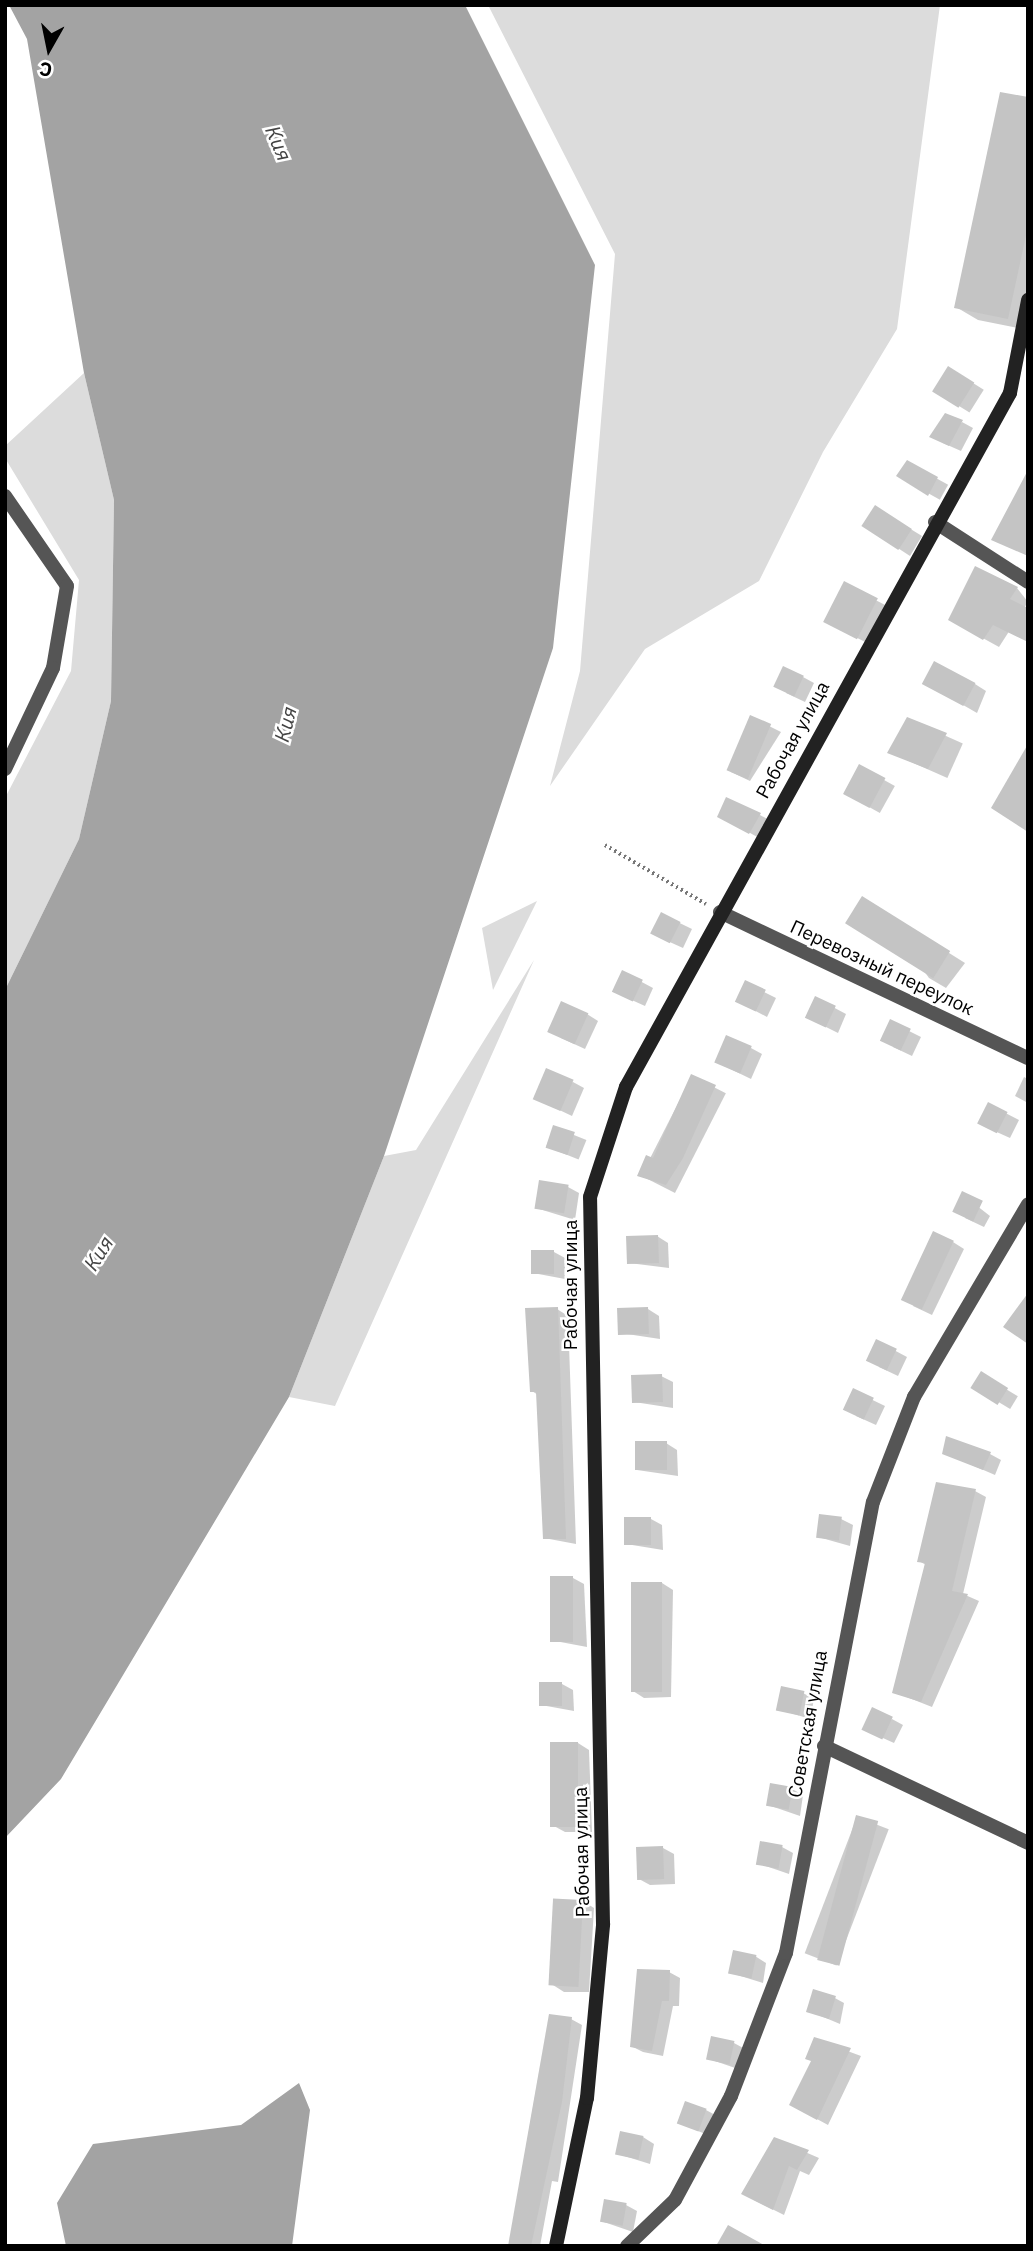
<!DOCTYPE html>
<html>
<head>
<meta charset="utf-8">
<style>
	body { margin:0 }
	#map { position:relative; width:1033px; height:2251px; overflow:hidden; background:#fff; font-family:"IBM Plex Sans",sans-serif }
	div>[style] { position:absolute }
	.green>* { inset:0; background:#dcdcdc }
	.water>* { inset:0; background:#a3a3a3 }
	.shadow>* { inset:0; background:#0003; transform-origin:0 0 }
	.building>* { inset:0; background:#c4c4c4; transform-origin:0 0 }
	.path>* { height:3.5px; margin-top:-1.75px; transform-origin:0; background:repeating-linear-gradient(90deg,#777 0 2px,transparent 0 5.5px) }
	.street>* { height:14px; margin:-7px; padding:0 7px; transform-origin:7px; border-radius:7px; background:#555 }
	.secondary>* { height:14px; margin:-7px; padding:0 7px; transform-origin:7px; border-radius:7px; background:#222 }
	span { translate:-50% -50%; white-space:nowrap; text-align:center; line-height:1.15; -webkit-text-stroke:5px #fff; paint-order:stroke }
	.street-label { font-size:19px; color:#000 }
	.water-label { font-size:21px; color:#444; font-style:italic }
	.frame { position:absolute; inset:0; border:7px solid #000; pointer-events:none }
	.north { position:absolute; left:14px; top:14px; width:70px; height:70px; -webkit-text-stroke:5px #fff; paint-order:stroke; rotate:189deg; font-size:19px; font-weight:700; line-height:28px; text-align:center; color:#000 }
	.north::after { content:''; display:block; margin:auto; width:24px; height:32px; background:#000; clip-path:polygon(50% 0,100% 100%,50% 72%,0 100%) }
</style>
</head>
<body>
<div id="map">
	<div class="green">
		<i style="clip-path:polygon(488px 5px,940px 5px,897px 329px,823px 452px,759px 581px,645px 649px,550px 786px,580px 671px,615px 254px)"></i>
		<i style="clip-path:polygon(84px 373px,114px 500px,111px 701px,79px 839px,5px 990px,5px 798px,71px 671px,79px 580px,5px 458px,5px 446px)"></i>
		<i style="clip-path:polygon(537px 901px,493px 990px,482px 928px)"></i>
		<i style="clip-path:polygon(534px 960px,335px 1406px,289px 1397px,384px 1156px,416px 1150px)"></i>
	</div>
	<div class="water">
		<i style="clip-path:polygon(9px 5px,465px 5px,595px 265px,553px 648px,384px 1156px,289px 1397px,61px 1779px,5px 1838px,5px 990px,79px 839px,111px 701px,114px 500px,84px 373px,27px 39px)"></i>
		<i style="clip-path:polygon(299px 2083px,310px 2110px,292px 2246px,66px 2246px,57px 2203px,93px 2144px,241px 2125px)"></i>
	</div>
	<div class="shadow">
		<i style="clip-path:polygon(1028px 99px,1028px 330px,978px 320px,956px 307px)"></i>
		<i style="left:949px;top:368px;width:41px;height:27px;rotate:32deg"></i>
		<i style="clip-path:polygon(962px 422px,973px 428px,961px 451px,943px 443px)"></i>
		<i style="left:907px;top:462px;width:47px;height:17px;rotate:29deg"></i>
		<i style="clip-path:polygon(886px 514px,922px 536px,910px 556px,864px 526px)"></i>
		<i style="left:844px;top:584px;width:49px;height:42px;rotate:27deg"></i>
		<i style="clip-path:polygon(1017px 588px,1028px 602px,999px 647px,950px 620px)"></i>
		<i style="clip-path:polygon(803px 677px,814px 683px,805px 702px,786px 693px)"></i>
		<i style="clip-path:polygon(923px 682px,975px 684px,986px 691px,977px 713px)"></i>
		<i style="clip-path:polygon(751px 717px,781px 732px,750px 781px,731px 772px)"></i>
		<i style="left:908px;top:719px;width:60px;height:38px;rotate:24deg"></i>
		<i style="left:859px;top:766px;width:41px;height:31px;rotate:29deg"></i>
		<i style="clip-path:polygon(760px 815px,771px 821px,761px 839px,719px 816px)"></i>
		<i style="clip-path:polygon(879px 909px,965px 963px,946px 988px,929px 978px)"></i>
		<i style="clip-path:polygon(661px 914px,692px 929px,683px 948px,663px 939px)"></i>
		<i style="clip-path:polygon(623px 972px,653px 988px,645px 1006px,625px 997px)"></i>
		<i style="clip-path:polygon(746px 983px,776px 998px,767px 1017px,748px 1007px)"></i>
		<i style="clip-path:polygon(816px 998px,846px 1014px,838px 1033px,818px 1023px)"></i>
		<i style="clip-path:polygon(587px 1014px,598px 1021px,585px 1049px,561px 1038px)"></i>
		<i style="clip-path:polygon(891px 1022px,921px 1037px,912px 1056px,893px 1047px)"></i>
		<i style="clip-path:polygon(751px 1048px,762px 1054px,751px 1079px,716px 1062px)"></i>
		<i style="left:692px;top:1076px;width:38px;height:112px;rotate:27deg"></i>
		<i style="clip-path:polygon(1024px 1077px,1028px 1079px,1028px 1103px,1015px 1096px)"></i>
		<i style="clip-path:polygon(573px 1082px,584px 1088px,572px 1116px,534px 1098px)"></i>
		<i style="clip-path:polygon(988px 1104px,1019px 1120px,1010px 1138px,990px 1129px)"></i>
		<i style="left:554px;top:1127px;width:35px;height:21px;rotate:22deg"></i>
		<i style="clip-path:polygon(568px 1187px,579px 1193px,575px 1220px,536px 1208px)"></i>
		<i style="clip-path:polygon(972px 1202px,990px 1216px,984px 1227px,965px 1218px)"></i>
		<i style="clip-path:polygon(657px 1236px,668px 1243px,669px 1268px,629px 1263px)"></i>
		<i style="clip-path:polygon(953px 1242px,964px 1249px,932px 1315px,913px 1306px)"></i>
		<i style="clip-path:polygon(554px 1252px,565px 1258px,565px 1279px,533px 1273px)"></i>
		<i style="clip-path:polygon(557px 1309px,568px 1316px,576px 1544px,544px 1538px,538px 1395px,532px 1391px)"></i>
		<i style="clip-path:polygon(648px 1309px,659px 1316px,660px 1339px,620px 1333px)"></i>
		<i style="clip-path:polygon(877px 1341px,907px 1357px,898px 1376px,879px 1367px)"></i>
		<i style="left:981px;top:1374px;width:43px;height:15px;rotate:31deg"></i>
		<i style="clip-path:polygon(661px 1376px,673px 1382px,673px 1408px,634px 1402px)"></i>
		<i style="clip-path:polygon(854px 1391px,885px 1406px,876px 1425px,856px 1416px)"></i>
		<i style="clip-path:polygon(666px 1443px,677px 1450px,678px 1476px,637px 1470px)"></i>
		<i style="clip-path:polygon(944px 1453px,990px 1454px,1001px 1460px,995px 1475px)"></i>
		<i style="clip-path:polygon(975px 1491px,986px 1497px,963px 1594px,979px 1601px,932px 1707px,894px 1692px,926px 1565px,919px 1561px)"></i>
		<i style="clip-path:polygon(651px 1519px,662px 1525px,663px 1550px,626px 1544px)"></i>
		<i style="clip-path:polygon(841px 1519px,853px 1525px,850px 1546px,818px 1537px)"></i>
		<i style="clip-path:polygon(573px 1578px,584px 1584px,587px 1647px,555px 1641px)"></i>
		<i style="clip-path:polygon(662px 1583px,673px 1590px,671px 1697px,644px 1698px,633px 1691px)"></i>
		<i style="clip-path:polygon(562px 1684px,573px 1690px,574px 1711px,541px 1705px)"></i>
		<i style="clip-path:polygon(803px 1693px,814px 1699px,810px 1719px,778px 1709px)"></i>
		<i style="clip-path:polygon(892px 1719px,903px 1725px,894px 1743px,874px 1734px)"></i>
		<i style="clip-path:polygon(578px 1743px,589px 1750px,592px 1832px,565px 1832px,554px 1826px)"></i>
		<i style="clip-path:polygon(792px 1789px,803px 1795px,800px 1816px,768px 1805px)"></i>
		<i style="left:857px;top:1817px;width:34px;height:146px;rotate:21deg"></i>
		<i style="clip-path:polygon(782px 1847px,793px 1853px,789px 1874px,757px 1863px)"></i>
		<i style="clip-path:polygon(663px 1848px,674px 1854px,675px 1884px,650px 1885px,639px 1879px)"></i>
		<i style="clip-path:polygon(583px 1901px,594px 1908px,589px 1992px,564px 1992px,553px 1985px)"></i>
		<i style="clip-path:polygon(755px 1956px,766px 1963px,763px 1983px,731px 1973px)"></i>
		<i style="clip-path:polygon(669px 1972px,680px 1978px,679px 2006px,673px 2006px,663px 2056px,643px 2052px,631px 2046px)"></i>
		<i style="clip-path:polygon(833px 1997px,844px 2003px,840px 2024px,809px 2011px)"></i>
		<i style="clip-path:polygon(571px 2019px,582px 2025px,558px 2182px,552px 2181px,540px 2246px,510px 2246px)"></i>
		<i style="clip-path:polygon(815px 2039px,861px 2056px,828px 2125px,791px 2105px,813px 2062px)"></i>
		<i style="clip-path:polygon(734px 2043px,745px 2049px,741px 2070px,709px 2059px)"></i>
		<i style="clip-path:polygon(706px 2110px,717px 2116px,710px 2136px,679px 2123px)"></i>
		<i style="clip-path:polygon(643px 2137px,654px 2144px,650px 2164px,618px 2154px)"></i>
		<i style="clip-path:polygon(775px 2139px,819px 2158px,809px 2175px,800px 2171px,784px 2215px,754px 2200px)"></i>
		<i style="clip-path:polygon(626px 2205px,637px 2211px,633px 2232px,601px 2221px)"></i>
	</div>
	<div class="building">
		<i style="clip-path:polygon(1000px 92px,1028px 97px,1028px 226px,1008px 319px,954px 308px)"></i>
		<i style="left:948px;top:366px;width:31px;height:30px;rotate:32deg"></i>
		<i style="clip-path:polygon(945px 413px,963px 420px,949px 446px,929px 437px)"></i>
		<i style="clip-path:polygon(907px 460px,938px 477px,928px 496px,896px 476px)"></i>
		<i style="clip-path:polygon(1028px 470px,1028px 556px,991px 540px)"></i>
		<i style="left:875px;top:505px;width:44px;height:25px;rotate:33deg"></i>
		<i style="clip-path:polygon(975px 566px,1018px 587px,1010px 599px,1028px 608px,1028px 642px,993px 625px,983px 640px,948px 620px)"></i>
		<i style="left:844px;top:581px;width:38px;height:46px;rotate:27deg"></i>
		<i style="left:934px;top:661px;width:47px;height:26px;rotate:28deg"></i>
		<i style="left:783px;top:666px;width:23px;height:23px;rotate:25deg"></i>
		<i style="left:750px;top:715px;width:23px;height:60px;rotate:23deg"></i>
		<i style="clip-path:polygon(907px 717px,947px 733px,928px 769px,887px 753px)"></i>
		<i style="clip-path:polygon(1028px 744px,1028px 832px,991px 808px)"></i>
		<i style="left:859px;top:764px;width:30px;height:34px;rotate:28deg"></i>
		<i style="clip-path:polygon(726px 797px,761px 813px,749px 834px,717px 817px)"></i>
		<i style="left:862px;top:896px;width:104px;height:32px;rotate:32deg"></i>
		<i style="left:661px;top:912px;width:22px;height:24px;rotate:27deg"></i>
		<i style="left:622px;top:970px;width:23px;height:24px;rotate:25deg"></i>
		<i style="left:745px;top:980px;width:23px;height:24px;rotate:25deg"></i>
		<i style="left:815px;top:996px;width:23px;height:24px;rotate:25deg"></i>
		<i style="left:561px;top:1001px;width:30px;height:34px;rotate:24deg"></i>
		<i style="left:890px;top:1019px;width:23px;height:24px;rotate:25deg"></i>
		<i style="left:726px;top:1035px;width:28px;height:30px;rotate:23deg"></i>
		<i style="left:546px;top:1068px;width:30px;height:34px;rotate:23deg"></i>
		<i style="clip-path:polygon(691px 1074px,716px 1085px,683px 1158px,666px 1185px,637px 1176px,646px 1155px,653px 1158px)"></i>
		<i style="left:988px;top:1102px;width:22px;height:24px;rotate:27deg"></i>
		<i style="left:553px;top:1125px;width:23px;height:24px;rotate:18deg"></i>
		<i style="left:539px;top:1180px;width:30px;height:29px;rotate:9deg"></i>
		<i style="left:962px;top:1191px;width:23px;height:23px;rotate:25deg"></i>
		<i style="left:933px;top:1231px;width:23px;height:76px;rotate:25deg"></i>
		<i style="left:658px;top:1235px;width:28px;height:32px;rotate:88deg"></i>
		<i style="left:531px;top:1250px;width:23px;height:24px"></i>
		<i style="clip-path:polygon(1028px 1293px,1028px 1344px,1003px 1327px)"></i>
		<i style="clip-path:polygon(558px 1307px,566px 1539px,543px 1539px,536px 1392px,530px 1392px,525px 1308px)"></i>
		<i style="left:648px;top:1307px;width:27px;height:31px;rotate:88deg"></i>
		<i style="left:876px;top:1339px;width:23px;height:24px;rotate:25deg"></i>
		<i style="left:981px;top:1371px;width:32px;height:20px;rotate:32deg"></i>
		<i style="left:662px;top:1374px;width:28px;height:31px;rotate:88deg"></i>
		<i style="left:853px;top:1388px;width:23px;height:24px;rotate:25deg"></i>
		<i style="clip-path:polygon(946px 1436px,991px 1452px,983px 1470px,942px 1454px)"></i>
		<i style="left:667px;top:1441px;width:29px;height:32px;rotate:90deg"></i>
		<i style="clip-path:polygon(936px 1482px,976px 1489px,952px 1591px,968px 1594px,921px 1702px,892px 1693px,925px 1563px,917px 1562px)"></i>
		<i style="left:819px;top:1514px;width:23px;height:24px;rotate:7deg"></i>
		<i style="left:624px;top:1517px;width:27px;height:28px"></i>
		<i style="left:550px;top:1576px;width:23px;height:66px"></i>
		<i style="left:631px;top:1582px;width:31px;height:110px"></i>
		<i style="left:539px;top:1682px;width:23px;height:24px"></i>
		<i style="left:781px;top:1686px;width:24px;height:25px;rotate:12deg"></i>
		<i style="left:872px;top:1707px;width:23px;height:25px;rotate:25deg"></i>
		<i style="left:550px;top:1742px;width:28px;height:85px"></i>
		<i style="left:770px;top:1783px;width:23px;height:23px;rotate:10deg"></i>
		<i style="left:856px;top:1815px;width:23px;height:150px;rotate:15deg"></i>
		<i style="left:760px;top:1841px;width:23px;height:24px;rotate:10deg"></i>
		<i style="left:663px;top:1846px;width:33px;height:27px;rotate:88deg"></i>
		<i style="left:583px;top:1900px;width:87px;height:30px;rotate:93deg"></i>
		<i style="left:733px;top:1950px;width:24px;height:24px;rotate:12deg"></i>
		<i style="clip-path:polygon(637px 1969px,670px 1970px,669px 2001px,662px 2001px,652px 2051px,630px 2047px)"></i>
		<i style="left:813px;top:1989px;width:24px;height:24px;rotate:17deg"></i>
		<i style="clip-path:polygon(549px 2014px,572px 2017px,562px 2102px,531px 2246px,508px 2246px)"></i>
		<i style="left:711px;top:2036px;width:24px;height:24px;rotate:12deg"></i>
		<i style="clip-path:polygon(814px 2037px,851px 2048px,817px 2120px,789px 2105px,811px 2061px,805px 2059px)"></i>
		<i style="left:685px;top:2101px;width:23px;height:24px;rotate:20deg"></i>
		<i style="left:620px;top:2131px;width:24px;height:24px;rotate:12deg"></i>
		<i style="clip-path:polygon(774px 2137px,809px 2150px,797px 2170px,789px 2166px,773px 2210px,741px 2194px)"></i>
		<i style="left:604px;top:2199px;width:23px;height:23px;rotate:10deg"></i>
		<i style="clip-path:polygon(728px 2225px,766px 2246px,716px 2246px)"></i>
	</div>
	<div class="path">
		<i style="left:605px;top:845px;width:117px;rotate:30.3deg"></i>
	</div>
	<div class="street">
		<i style="left:5px;top:496px;width:109px;rotate:55.4deg"></i>
		<i style="left:67px;top:586px;width:83px;rotate:99.7deg"></i>
		<i style="left:53px;top:668px;width:112px;rotate:115.4deg"></i>
		<i style="left:935px;top:522px;width:111px;rotate:32.8deg"></i>
		<i style="left:720px;top:912px;width:341px;rotate:25.4deg"></i>
		<i style="left:824px;top:1746px;width:226px;rotate:25.4deg"></i>
		<i style="left:627px;top:2246px;width:66px;rotate:-43.8deg"></i>
		<i style="left:675px;top:2200px;width:118px;rotate:-61.7deg"></i>
		<i style="left:731px;top:2096px;width:153px;rotate:-69deg"></i>
		<i style="left:786px;top:1953px;width:459px;rotate:-79.1deg"></i>
		<i style="left:873px;top:1502px;width:113px;rotate:-68.7deg"></i>
		<i style="left:914px;top:1397px;width:224px;rotate:-59.4deg"></i>
	</div>
	<div class="secondary">
		<i style="left:556px;top:2246px;width:151px;rotate:-78.2deg"></i>
		<i style="left:587px;top:2098px;width:175px;rotate:-84.7deg"></i>
		<i style="left:603px;top:1924px;width:727px;rotate:-91.02deg"></i>
		<i style="left:590px;top:1197px;width:116px;rotate:-71.9deg"></i>
		<i style="left:626px;top:1087px;width:793px;rotate:-61.04deg"></i>
		<i style="left:1010px;top:393px;width:95px;rotate:-79deg"></i>
	</div>
	<div class="street-label">
		<span style="left:793px;top:740px;rotate:-61deg">Рабочая улица</span>
		<span style="left:882px;top:968px;rotate:25deg">Перевозный переулок</span>
		<span style="left:571px;top:1285px;rotate:-90deg">Рабочая улица</span>
		<span style="left:808px;top:1724px;rotate:-80deg">Советская улица</span>
		<span style="left:582px;top:1852px;rotate:-91deg">Рабочая улица</span>
	</div>
	<div class="water-label">
		<span style="left:279px;top:143px;rotate:67deg">Кия</span>
		<span style="left:285px;top:724px;rotate:-76deg">Кия</span>
		<span style="left:98px;top:1253px;rotate:-58deg">Кия</span>
	</div>
	<div class="frame"></div>
	<div class="north">С</div>
</div>
</body>
</html>
